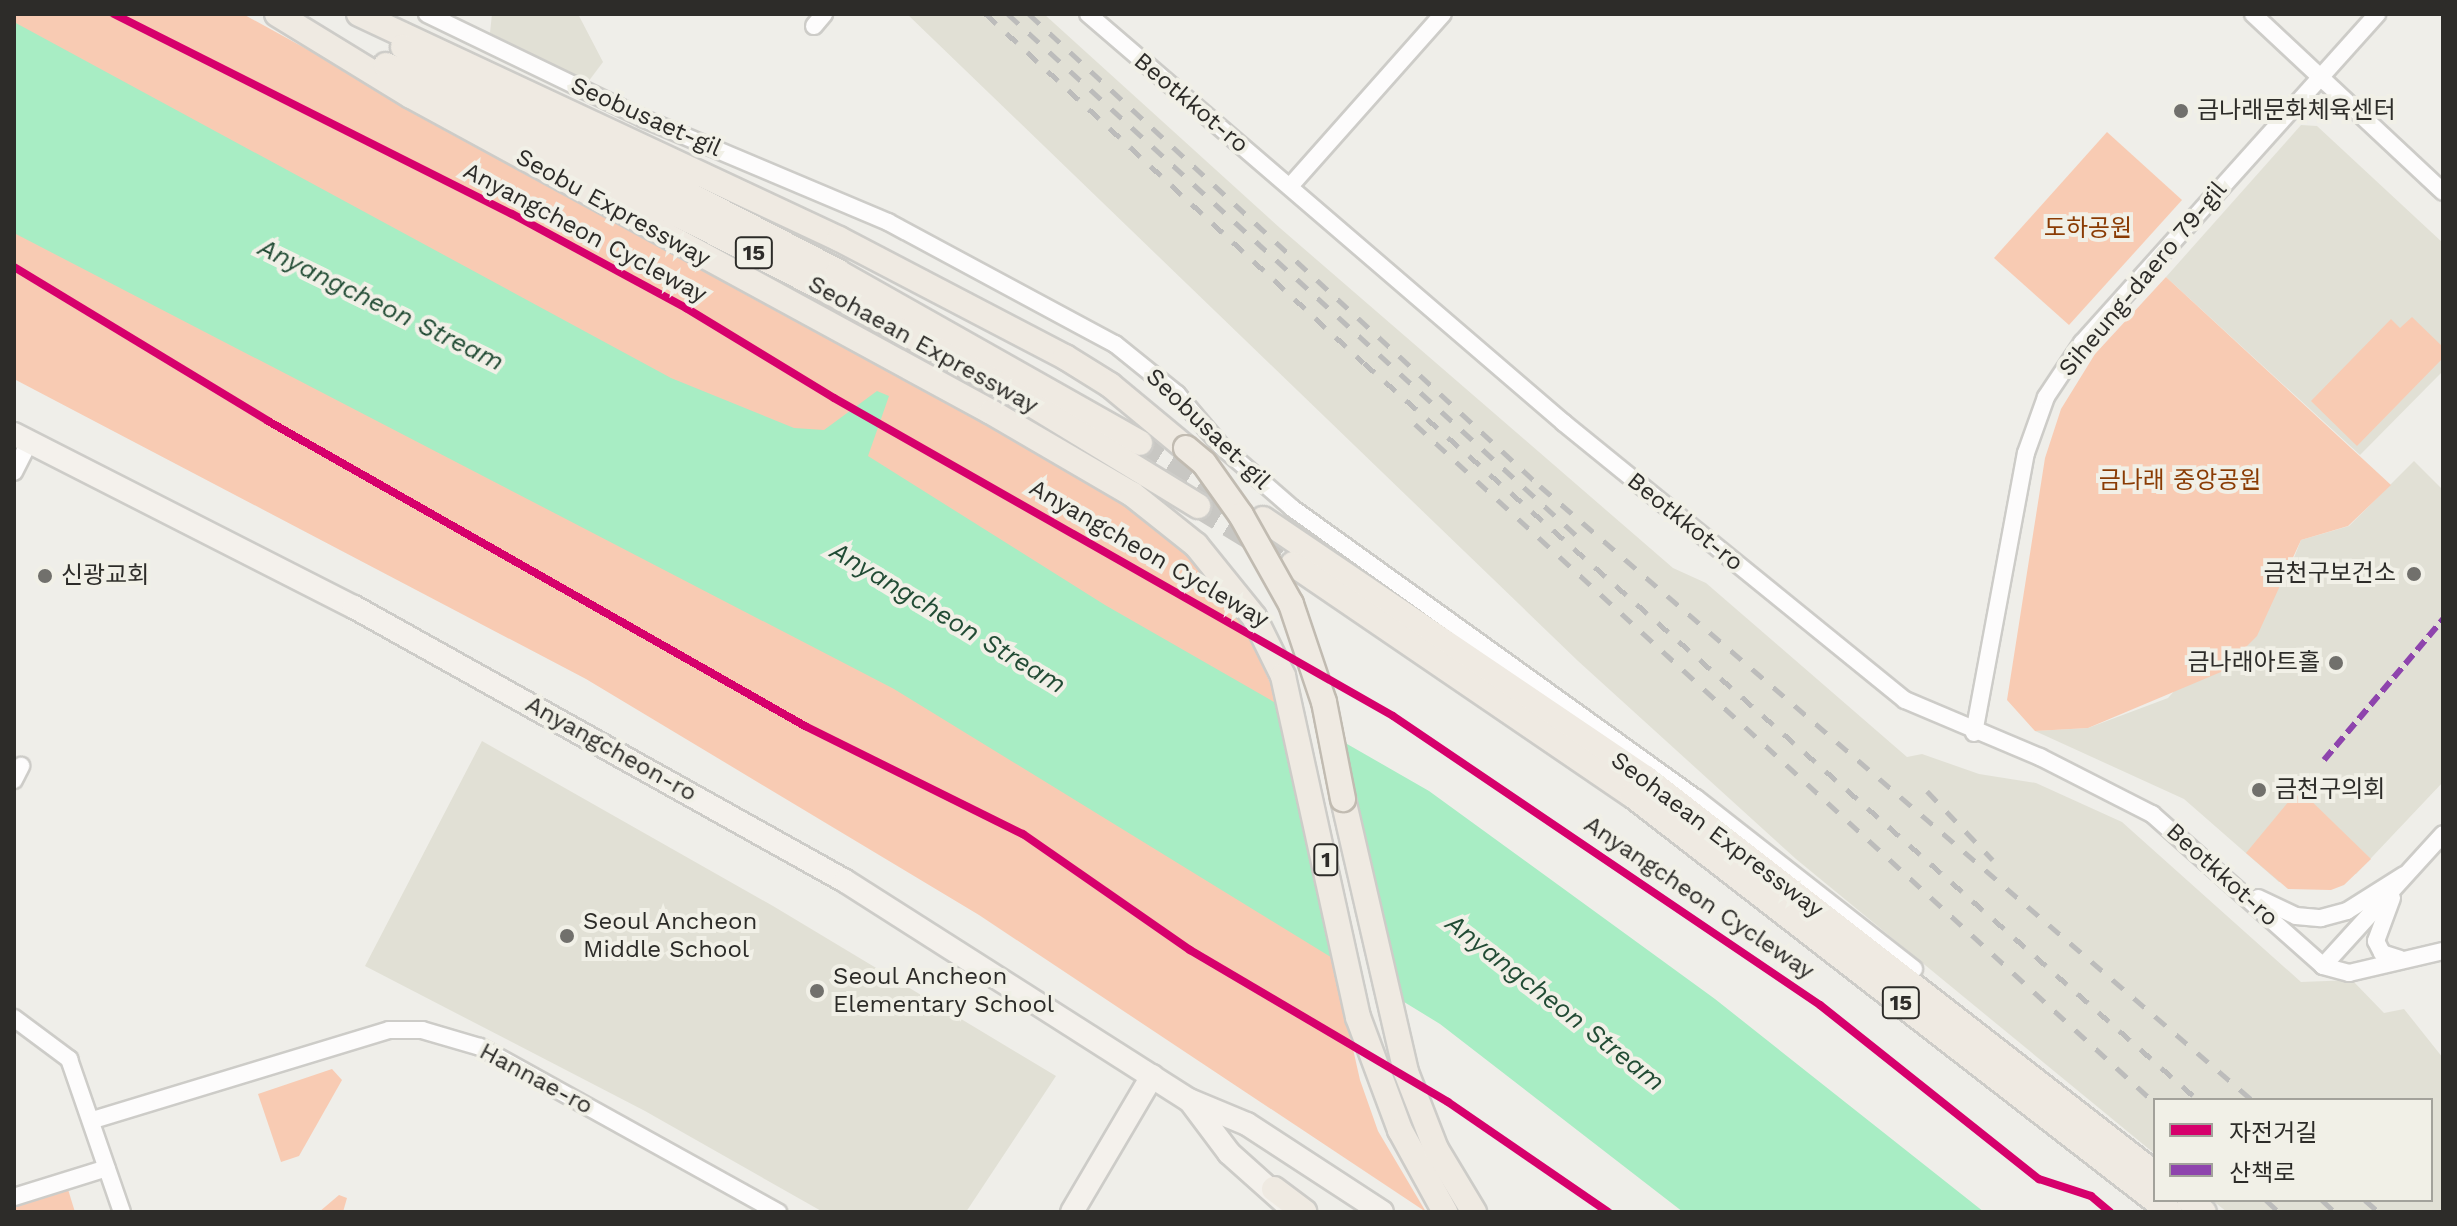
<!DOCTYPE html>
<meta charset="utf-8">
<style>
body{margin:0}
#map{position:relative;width:2457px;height:1226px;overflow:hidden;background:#efeee9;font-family:"Work Sans","Noto Sans KR",sans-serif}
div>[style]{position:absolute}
.built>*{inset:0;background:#e1e0d5}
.green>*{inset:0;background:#f8cbb3}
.water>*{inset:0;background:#a8edc4}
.pier>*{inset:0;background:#efeee9}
.highway-tunnel>*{height:24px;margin-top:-12px;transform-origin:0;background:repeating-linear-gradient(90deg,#c8c7c3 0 24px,transparent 0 36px)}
.roads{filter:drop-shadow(2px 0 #cdccc8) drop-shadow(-2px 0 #cdccc8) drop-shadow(0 2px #cdccc8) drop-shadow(0 -2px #cdccc8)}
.minor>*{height:16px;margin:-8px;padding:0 8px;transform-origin:8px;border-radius:8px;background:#fdfcfc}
.major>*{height:22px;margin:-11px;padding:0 11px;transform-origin:11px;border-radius:11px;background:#f4f1ec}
.highway>*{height:24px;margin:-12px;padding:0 12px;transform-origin:12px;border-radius:12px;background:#efeae2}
.rail>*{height:5px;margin-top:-2.5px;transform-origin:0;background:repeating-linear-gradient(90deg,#bcbcbb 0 14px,transparent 0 28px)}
.bridges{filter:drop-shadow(2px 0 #c1bbb1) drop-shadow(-2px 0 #c1bbb1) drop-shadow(0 2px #c1bbb1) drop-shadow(0 -2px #c1bbb1)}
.highway-bridge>*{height:24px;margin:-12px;padding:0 12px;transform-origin:12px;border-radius:12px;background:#efeae2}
.quiet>*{height:6px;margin-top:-3px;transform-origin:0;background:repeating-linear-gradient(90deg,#8e44ad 0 12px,transparent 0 18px)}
.cycleway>*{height:8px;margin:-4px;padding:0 4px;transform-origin:4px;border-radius:4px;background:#d6006c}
.dots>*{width:22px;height:22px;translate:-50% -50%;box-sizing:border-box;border:4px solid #f1f0e7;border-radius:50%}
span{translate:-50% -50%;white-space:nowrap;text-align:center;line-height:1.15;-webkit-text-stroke:8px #f1f0e7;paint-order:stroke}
.shield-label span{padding:2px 6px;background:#f1f0e7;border:2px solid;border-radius:6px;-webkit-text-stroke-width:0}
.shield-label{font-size:22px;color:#2d2c29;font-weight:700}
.street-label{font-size:24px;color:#2d2c29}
.poi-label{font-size:24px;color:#2d2c29}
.left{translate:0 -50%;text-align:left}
.right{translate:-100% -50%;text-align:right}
.park-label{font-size:24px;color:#8a3b04}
.water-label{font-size:26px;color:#224c35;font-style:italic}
.frame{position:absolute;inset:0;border:16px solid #2d2c29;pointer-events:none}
.legend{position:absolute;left:2153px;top:1098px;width:280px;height:104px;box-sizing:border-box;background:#f1f0e7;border:2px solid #a3a29b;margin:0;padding:10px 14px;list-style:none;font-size:24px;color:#2d2c29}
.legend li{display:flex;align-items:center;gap:16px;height:40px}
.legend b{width:40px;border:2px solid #a3a29b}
</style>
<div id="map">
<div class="built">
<i style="clip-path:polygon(492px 14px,578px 14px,603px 62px,588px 82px,490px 33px)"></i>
<i style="clip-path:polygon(907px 14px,1044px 14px,1280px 228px,1673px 568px,1706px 583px,1907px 757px,1922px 754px,1979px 774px,2036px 783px,2122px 822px,2301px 982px,2352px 980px,2384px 1013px,2404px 1009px,2443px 1058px,2443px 1212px,2227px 1212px,2212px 1200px,2431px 1200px,2431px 1100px,2155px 1100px,2155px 1154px,1796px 859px,1578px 661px)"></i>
<i style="clip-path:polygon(2301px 125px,2317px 126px,2443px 243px,2443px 371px,2360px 455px,2166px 277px)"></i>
<i style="clip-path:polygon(2414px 461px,2443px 490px,2443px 782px,2356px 874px,2279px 882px,2184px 799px,2035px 731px,2088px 728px,2168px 698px,2293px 560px,2301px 540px,2349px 526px)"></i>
<i style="clip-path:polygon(482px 741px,773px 906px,1056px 1076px,966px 1212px,823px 1212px,645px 1111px,365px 966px)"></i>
</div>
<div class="green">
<i style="clip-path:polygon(14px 14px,243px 14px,1011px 437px,1172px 534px,1242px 620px,1271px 685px,1360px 1080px,1378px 1131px,1426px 1212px,979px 915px,586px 679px,14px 379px)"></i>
<i style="clip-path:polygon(2107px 132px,2182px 200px,2069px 325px,1994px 258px)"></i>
<i style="clip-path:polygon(2166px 277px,2391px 485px,2348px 526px,2301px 540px,2257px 636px,2221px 672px,2088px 728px,2035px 731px,2007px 700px,2045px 458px,2061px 409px,2095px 354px)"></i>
<i style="clip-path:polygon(2412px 317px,2443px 347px,2443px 358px,2357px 446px,2311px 401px,2391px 319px,2400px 328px)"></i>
<i style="clip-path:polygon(2299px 789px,2371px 859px,2344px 885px,2331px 890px,2288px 889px,2246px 853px)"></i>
<i style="clip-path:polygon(332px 1069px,342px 1080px,299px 1156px,281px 1162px,258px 1094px)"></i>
<i style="clip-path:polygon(66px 1183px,75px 1212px,14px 1212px,14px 1200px)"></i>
<i style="clip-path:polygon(339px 1195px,347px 1198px,343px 1212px,319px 1212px)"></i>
</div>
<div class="water">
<i style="clip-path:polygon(14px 22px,671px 378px,794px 428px,824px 430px,877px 391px,889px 396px,868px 456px,1105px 605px,1429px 791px,1715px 999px,1984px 1212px,1683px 1212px,1440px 1024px,894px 689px,14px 233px)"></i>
</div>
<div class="pier">
<i style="clip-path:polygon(1278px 700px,1341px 736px,1399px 1003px,1337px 962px)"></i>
</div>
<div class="highway-tunnel">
<i style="left:1140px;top:443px;width:106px;rotate:31.9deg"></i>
<i style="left:1198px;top:506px;width:111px;rotate:31.4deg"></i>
</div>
<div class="roads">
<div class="minor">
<i style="left:427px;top:14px;width:241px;rotate:25.8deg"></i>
<i style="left:644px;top:119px;width:265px;rotate:22.9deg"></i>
<i style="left:888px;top:222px;width:258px;rotate:28.3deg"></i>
<i style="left:1115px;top:344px;width:80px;rotate:38.9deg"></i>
<i style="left:1177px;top:394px;width:68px;rotate:49.8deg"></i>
<i style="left:1221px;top:446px;width:94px;rotate:41.1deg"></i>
<i style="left:1292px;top:508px;width:497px;rotate:35.7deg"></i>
<i style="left:1696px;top:798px;width:277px;rotate:38.1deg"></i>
<i style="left:1088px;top:14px;width:628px;rotate:40.67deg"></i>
<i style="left:1564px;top:423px;width:439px;rotate:39.1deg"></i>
<i style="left:1905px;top:700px;width:147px;rotate:22.9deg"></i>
<i style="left:2040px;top:757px;width:126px;rotate:27deg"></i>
<i style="left:2152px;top:814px;width:229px;rotate:41.6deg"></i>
<i style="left:2323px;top:966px;width:27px;rotate:15deg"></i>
<i style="left:2349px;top:973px;width:97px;rotate:-13.2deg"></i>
<i style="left:2253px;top:14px;width:260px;rotate:43.1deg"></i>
<i style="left:814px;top:26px;width:16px;rotate:-50deg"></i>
<i style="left:1292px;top:184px;width:227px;rotate:-48.4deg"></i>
<i style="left:14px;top:472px;width:34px;rotate:-63deg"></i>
<i style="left:1974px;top:733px;width:285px;rotate:-79.5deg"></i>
<i style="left:2026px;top:453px;width:59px;rotate:-70.3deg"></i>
<i style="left:2046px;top:397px;width:65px;rotate:-56.3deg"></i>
<i style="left:2082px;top:343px;width:442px;rotate:-48.1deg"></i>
<i style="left:14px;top:780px;width:16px;rotate:-63deg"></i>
<i style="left:2258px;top:898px;width:42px;rotate:25.3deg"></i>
<i style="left:2296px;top:916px;width:25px;rotate:5deg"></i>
<i style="left:2321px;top:918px;width:27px;rotate:-15deg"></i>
<i style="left:2347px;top:911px;width:67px;rotate:-32.3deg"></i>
<i style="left:2392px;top:898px;width:46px;rotate:110.4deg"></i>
<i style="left:2376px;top:941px;width:13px;rotate:63deg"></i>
<i style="left:2382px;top:953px;width:19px;rotate:18deg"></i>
<i style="left:2323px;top:966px;width:178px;rotate:-47.7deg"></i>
<i style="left:14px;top:1018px;width:69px;rotate:36.7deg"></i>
<i style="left:69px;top:1059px;width:162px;rotate:70.9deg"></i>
<i style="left:93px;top:1120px;width:309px;rotate:-16.9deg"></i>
<i style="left:389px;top:1030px;width:33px"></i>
<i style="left:422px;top:1030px;width:60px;rotate:16.3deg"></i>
<i style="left:480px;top:1047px;width:341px;rotate:29deg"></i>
<i style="left:14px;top:1197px;width:97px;rotate:-17.3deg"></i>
</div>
<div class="major">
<i style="left:14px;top:434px;width:381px;rotate:27deg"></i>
<i style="left:354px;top:607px;width:562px;rotate:29.16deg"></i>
<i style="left:845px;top:881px;width:408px;rotate:32.5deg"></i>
<i style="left:1189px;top:1100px;width:63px;rotate:22.5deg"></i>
<i style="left:1247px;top:1124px;width:161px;rotate:33.1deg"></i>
<i style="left:1190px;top:1101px;width:65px;rotate:53.1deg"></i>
<i style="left:1229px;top:1153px;width:76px;rotate:41.8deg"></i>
<i style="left:1072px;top:1212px;width:158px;rotate:-59.5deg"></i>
</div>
<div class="highway">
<i style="left:277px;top:14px;width:157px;rotate:31.5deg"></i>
<i style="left:411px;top:96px;width:660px;rotate:28.58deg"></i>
<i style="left:991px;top:412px;width:163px;rotate:30.2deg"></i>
<i style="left:1132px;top:494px;width:82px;rotate:38.6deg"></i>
<i style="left:1196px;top:545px;width:92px;rotate:51.1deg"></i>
<i style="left:1254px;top:617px;width:66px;rotate:63.8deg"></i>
<i style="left:1283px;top:676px;width:349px;rotate:77.6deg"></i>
<i style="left:1358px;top:1017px;width:121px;rotate:69.6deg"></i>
<i style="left:1400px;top:1130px;width:94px;rotate:61.2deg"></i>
<i style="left:359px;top:14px;width:530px;rotate:25.11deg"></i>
<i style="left:839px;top:239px;width:255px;rotate:27.6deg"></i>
<i style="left:1065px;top:357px;width:53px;rotate:31.9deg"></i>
<i style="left:1110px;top:385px;width:99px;rotate:39.7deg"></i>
<i style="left:403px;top:47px;width:490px;rotate:27.3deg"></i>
<i style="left:838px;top:272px;width:347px;rotate:29.5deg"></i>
<i style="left:386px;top:65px;width:490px;rotate:27.1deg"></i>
<i style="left:822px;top:288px;width:197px;rotate:28.5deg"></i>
<i style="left:995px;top:382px;width:238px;rotate:31.4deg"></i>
<i style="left:1263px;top:519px;width:462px;rotate:34.1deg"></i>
<i style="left:1646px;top:778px;width:645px;rotate:37.88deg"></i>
<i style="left:1293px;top:564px;width:410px;rotate:34.3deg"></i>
<i style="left:1632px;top:795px;width:681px;rotate:37.78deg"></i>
<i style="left:1343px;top:799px;width:280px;rotate:77deg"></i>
<i style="left:1406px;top:1072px;width:83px;rotate:68.7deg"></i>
<i style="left:1436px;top:1149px;width:74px;rotate:58.9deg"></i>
<i style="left:1274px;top:1189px;width:38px;rotate:37deg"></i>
<i style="left:2189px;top:1200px;width:19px;rotate:39deg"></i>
</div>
</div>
<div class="rail">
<i style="left:986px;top:14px;width:514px;rotate:42.72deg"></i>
<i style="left:1364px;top:363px;width:1113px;rotate:41.47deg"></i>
<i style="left:1008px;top:14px;width:772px;rotate:42.53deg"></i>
<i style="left:1029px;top:14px;width:696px;rotate:42.73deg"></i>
<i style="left:1540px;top:486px;width:940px;rotate:40.77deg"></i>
<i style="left:1415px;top:424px;width:1004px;rotate:42.54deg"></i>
<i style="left:1927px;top:791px;width:95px;rotate:46.3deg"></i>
<i style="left:2266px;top:1200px;width:18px;rotate:43deg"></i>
<i style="left:2322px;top:1200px;width:18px;rotate:43deg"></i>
<i style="left:2365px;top:1200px;width:18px;rotate:41deg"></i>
</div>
<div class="bridges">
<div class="highway-bridge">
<i style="left:1186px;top:448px;width:23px;rotate:40deg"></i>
<i style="left:1204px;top:463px;width:64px;rotate:54.6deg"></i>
<i style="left:1241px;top:515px;width:102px;rotate:60.7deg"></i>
<i style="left:1291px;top:604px;width:103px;rotate:71.4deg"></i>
<i style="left:1324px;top:702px;width:99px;rotate:78.9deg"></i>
</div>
</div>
<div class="quiet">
<i style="left:2324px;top:760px;width:185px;rotate:-49.8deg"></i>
</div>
<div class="cycleway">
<i style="left:114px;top:14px;width:445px;rotate:26.7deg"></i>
<i style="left:512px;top:214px;width:198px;rotate:28.4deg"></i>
<i style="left:686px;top:308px;width:173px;rotate:31.3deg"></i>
<i style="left:834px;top:398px;width:643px;rotate:29.63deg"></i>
<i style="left:1393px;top:716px;width:516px;rotate:34.09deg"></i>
<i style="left:1820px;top:1005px;width:280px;rotate:38.5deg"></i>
<i style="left:2039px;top:1179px;width:55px;rotate:18.1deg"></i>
<i style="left:2091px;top:1196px;width:25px;rotate:40deg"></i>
<i style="left:14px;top:267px;width:297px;rotate:31.2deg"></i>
<i style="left:268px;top:421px;width:618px;rotate:29.6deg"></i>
<i style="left:805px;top:726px;width:243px;rotate:26.4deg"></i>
<i style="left:1023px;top:834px;width:203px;rotate:34.8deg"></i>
<i style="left:1190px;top:950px;width:299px;rotate:30.5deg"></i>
<i style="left:1448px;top:1102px;width:194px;rotate:34.5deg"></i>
</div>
<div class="dots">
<i style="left:2181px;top:111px;background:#71706c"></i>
<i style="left:2414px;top:574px;background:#71706c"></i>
<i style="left:45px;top:576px;background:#71706c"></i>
<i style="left:2336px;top:663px;background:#71706c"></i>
<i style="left:2259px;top:790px;background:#71706c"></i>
<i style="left:567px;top:936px;background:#71706c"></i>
<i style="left:817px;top:991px;background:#71706c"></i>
</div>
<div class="shield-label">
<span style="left:754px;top:253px">15</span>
<span style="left:1326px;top:860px">1</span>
<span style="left:1901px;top:1003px">15</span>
</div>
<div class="street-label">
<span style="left:1191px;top:103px;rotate:40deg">Beotkkot-ro</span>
<span style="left:646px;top:117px;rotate:24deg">Seobusaet-gil</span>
<span style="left:613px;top:208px;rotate:29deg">Seobu Expressway</span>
<span style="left:585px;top:233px;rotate:28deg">Anyangcheon Cycleway</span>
<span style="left:2143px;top:279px;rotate:-50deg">Siheung-daero 79-gil</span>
<span style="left:923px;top:345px;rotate:29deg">Seohaean Expressway</span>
<span style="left:1208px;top:429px;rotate:44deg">Seobusaet-gil</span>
<span style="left:1685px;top:522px;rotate:39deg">Beotkkot-ro</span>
<span style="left:1149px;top:554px;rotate:30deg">Anyangcheon Cycleway</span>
<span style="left:611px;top:749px;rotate:29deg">Anyangcheon-ro</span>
<span style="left:1717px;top:835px;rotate:37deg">Seohaean Expressway</span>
<span style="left:2222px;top:875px;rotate:42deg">Beotkkot-ro</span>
<span style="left:1699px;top:898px;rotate:34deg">Anyangcheon Cycleway</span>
<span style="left:536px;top:1079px;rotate:28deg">Hannae-ro</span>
</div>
<div class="poi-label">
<span class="left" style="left:2197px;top:111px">금나래문화체육센터</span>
<span class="right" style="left:2396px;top:574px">금천구보건소</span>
<span class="left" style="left:61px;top:576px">신광교회</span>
<span class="right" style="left:2320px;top:663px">금나래아트홀</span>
<span class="left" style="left:2275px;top:790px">금천구의회</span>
<span class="left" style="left:583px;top:936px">Seoul Ancheon<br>Middle School</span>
<span class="left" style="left:833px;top:991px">Seoul Ancheon<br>Elementary School</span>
</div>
<div class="park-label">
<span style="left:2088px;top:229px">도하공원</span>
<span style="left:2180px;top:481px">금나래 중앙공원</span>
</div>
<div class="water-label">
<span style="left:381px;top:305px;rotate:26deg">Anyangcheon Stream</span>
<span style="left:948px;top:618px;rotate:31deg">Anyangcheon Stream</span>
<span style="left:1555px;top:1003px;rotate:38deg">Anyangcheon Stream</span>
</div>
<div class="frame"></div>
<ul class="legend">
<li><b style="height:10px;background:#d6006c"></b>자전거길</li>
<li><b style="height:10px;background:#8e44ad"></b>산책로</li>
</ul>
</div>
